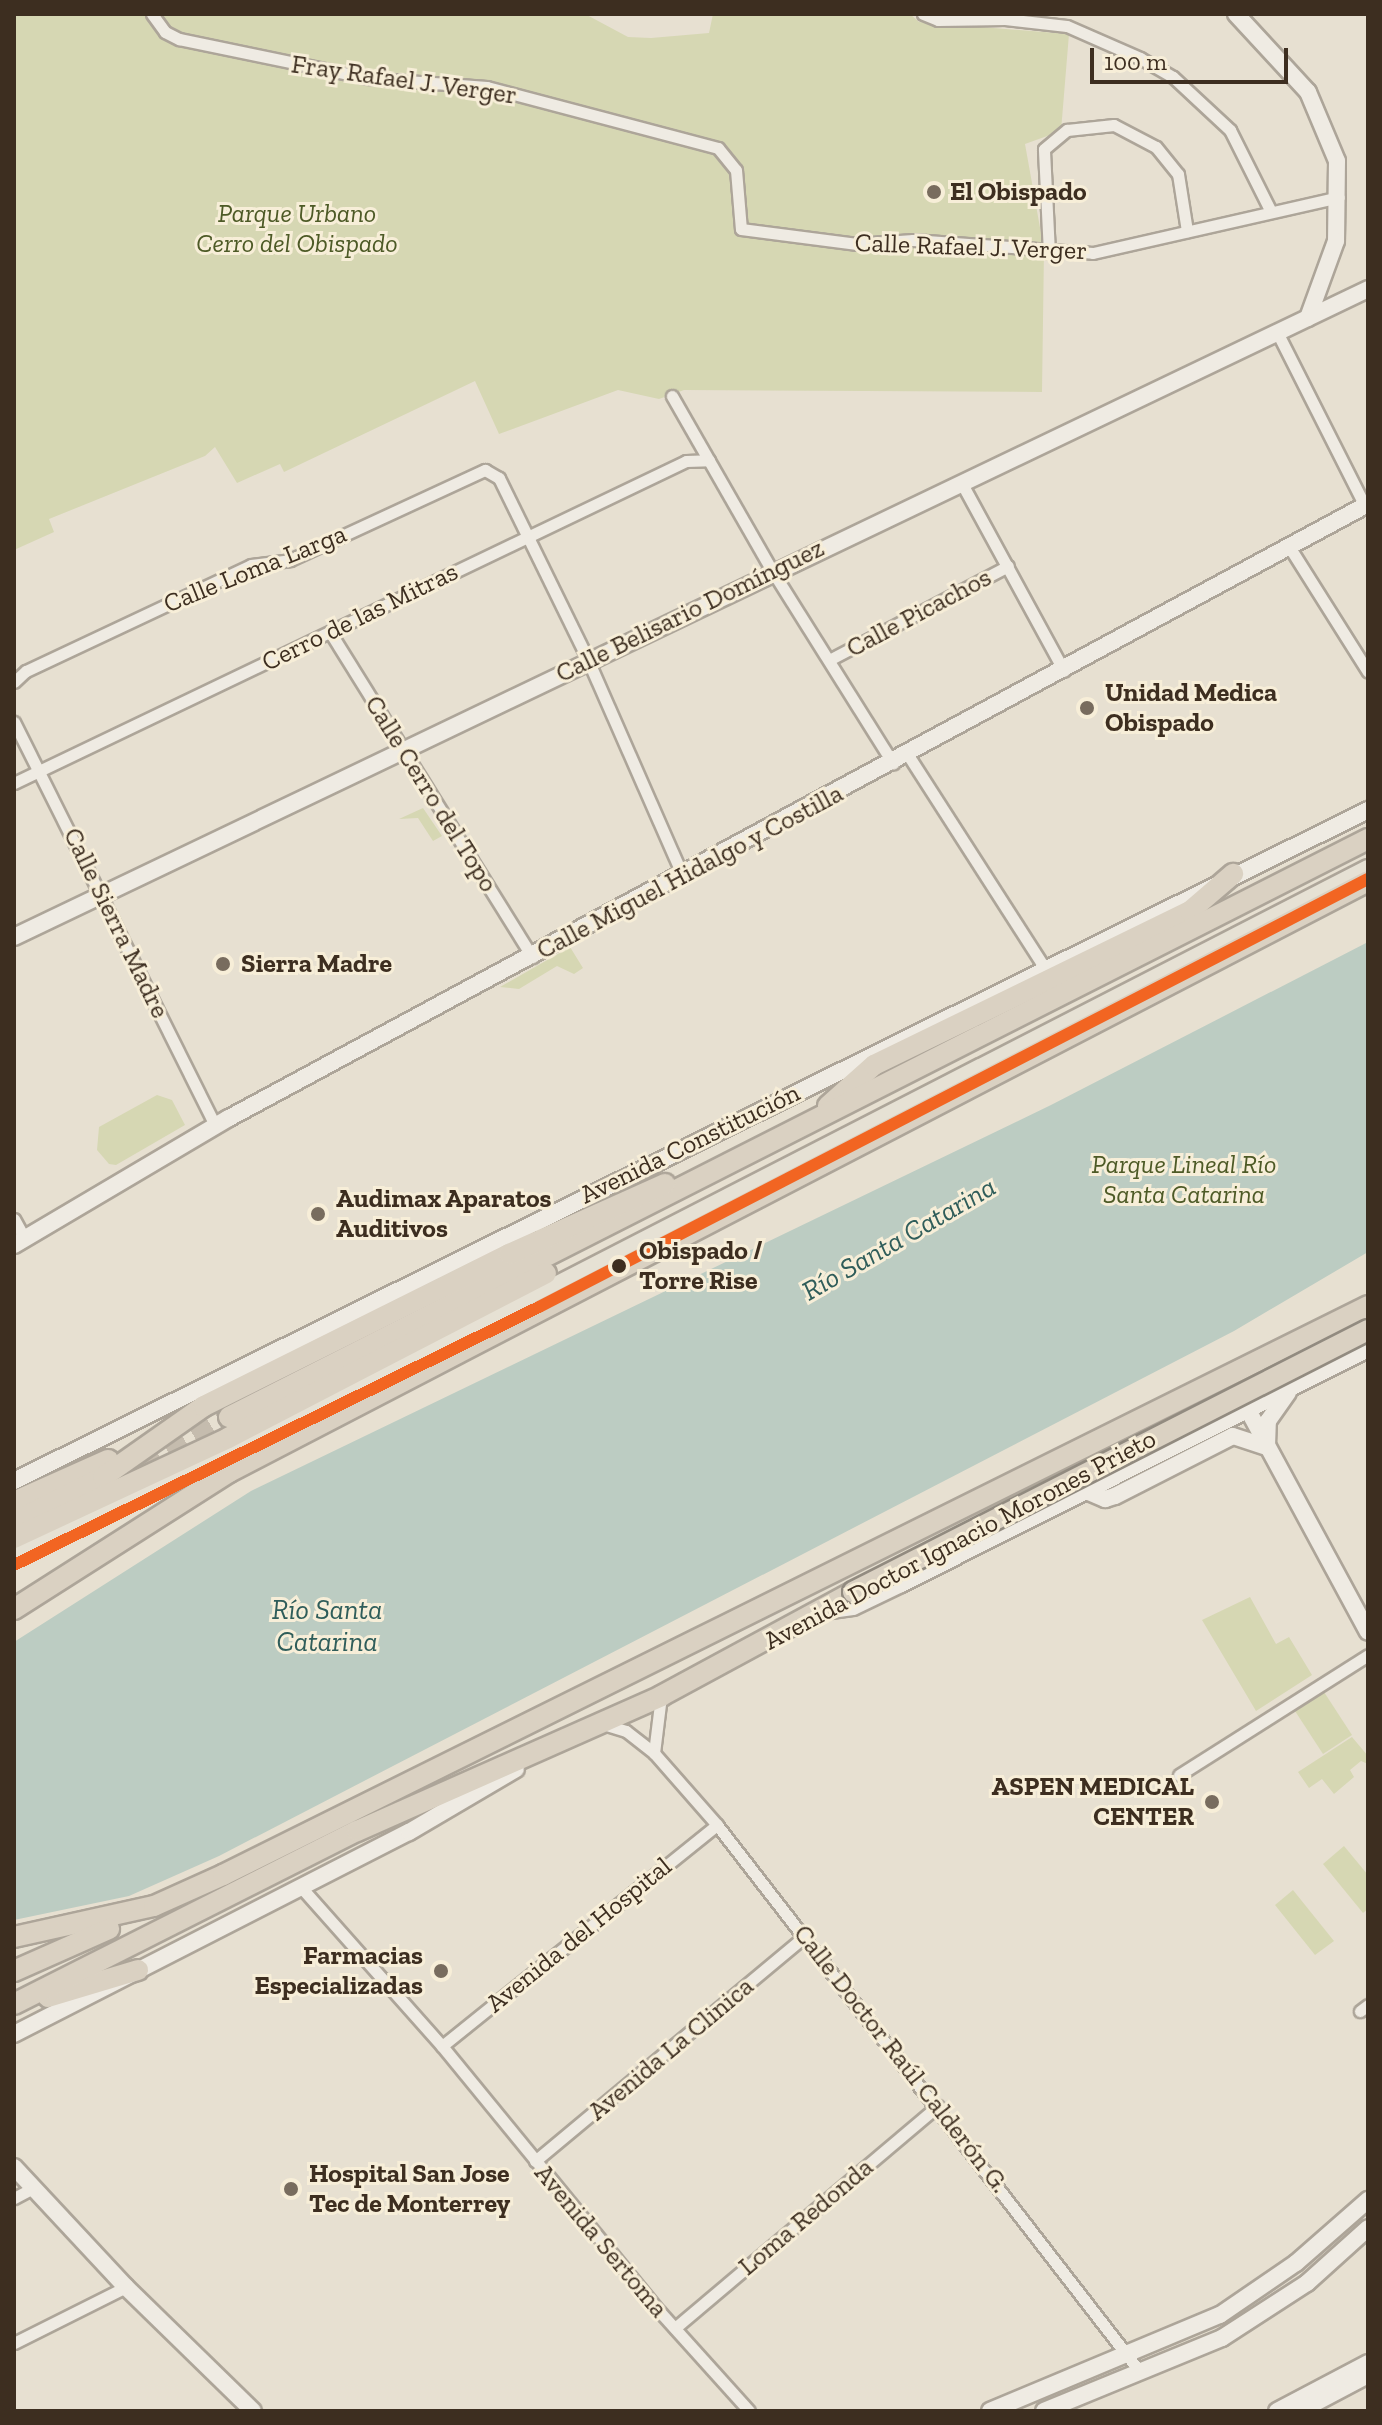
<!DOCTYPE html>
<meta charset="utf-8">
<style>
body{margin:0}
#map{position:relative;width:1382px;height:2425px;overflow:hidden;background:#e7e0d1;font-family:"Zilla Slab",serif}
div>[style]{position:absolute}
.green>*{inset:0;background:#d6d7b3}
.water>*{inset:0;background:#bcccc2}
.highway-tunnel>*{height:20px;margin-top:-10px;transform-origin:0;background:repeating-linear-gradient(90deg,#c5bcae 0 20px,transparent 0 30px)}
.roads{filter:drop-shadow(2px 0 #ada599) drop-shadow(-2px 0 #ada599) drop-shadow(0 2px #ada599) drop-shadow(0 -2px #ada599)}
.street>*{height:11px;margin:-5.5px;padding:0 5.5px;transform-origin:5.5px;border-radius:5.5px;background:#efebe3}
.secondary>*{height:16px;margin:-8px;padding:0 8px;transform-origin:8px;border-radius:8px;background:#efebe3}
.primary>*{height:18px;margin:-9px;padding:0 9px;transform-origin:9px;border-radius:9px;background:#e6e1d4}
.highway>*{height:20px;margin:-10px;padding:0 10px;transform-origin:10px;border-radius:10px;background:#dad1c2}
.bridges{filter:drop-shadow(2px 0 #928b80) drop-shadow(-2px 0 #928b80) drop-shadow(0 2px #928b80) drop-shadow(0 -2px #928b80)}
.highway-bridge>*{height:20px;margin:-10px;padding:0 10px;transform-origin:10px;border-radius:10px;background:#dad1c2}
.metro-1>*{height:12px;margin:-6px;padding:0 6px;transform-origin:6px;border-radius:6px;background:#f26522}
.dots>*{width:22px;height:22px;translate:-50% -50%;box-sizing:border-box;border:4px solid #f7eed8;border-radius:50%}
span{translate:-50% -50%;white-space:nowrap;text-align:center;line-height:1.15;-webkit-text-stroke:6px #f7eed8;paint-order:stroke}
.street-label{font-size:26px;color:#3d2e20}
.poi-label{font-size:26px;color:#3d2e20;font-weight:700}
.left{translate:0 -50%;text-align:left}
.right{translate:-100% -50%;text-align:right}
.park-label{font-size:26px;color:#4d5a26;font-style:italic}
.stop-label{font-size:26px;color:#3d2e20;font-weight:700}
.water-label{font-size:28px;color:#2f5d5a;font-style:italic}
.frame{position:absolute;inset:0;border:16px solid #3d2e20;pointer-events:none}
.scale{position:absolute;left:1090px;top:48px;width:198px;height:36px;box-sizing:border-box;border:4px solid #3d2e20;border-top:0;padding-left:10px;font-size:24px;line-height:28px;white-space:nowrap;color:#3d2e20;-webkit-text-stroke:6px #f7eed8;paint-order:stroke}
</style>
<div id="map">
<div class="green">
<i style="clip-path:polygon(14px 14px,585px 14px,628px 37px,651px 38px,709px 33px,713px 14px,910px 14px,919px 22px,1069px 34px,1061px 131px,1025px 144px,1044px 250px,1042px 392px,684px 390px,659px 399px,618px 390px,499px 434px,475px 381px,284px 472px,280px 464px,237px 483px,215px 447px,205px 456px,49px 519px,54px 532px,14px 550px)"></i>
<i style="clip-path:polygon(423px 808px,442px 836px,433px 841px,418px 818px,399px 819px)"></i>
<i style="clip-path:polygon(570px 947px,583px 968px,574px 974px,557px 966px,519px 989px,500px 987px)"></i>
<i style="clip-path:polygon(157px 1095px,172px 1100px,185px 1125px,116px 1165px,109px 1164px,97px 1150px,99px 1127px)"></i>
<i style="clip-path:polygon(1250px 1597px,1276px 1644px,1289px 1637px,1312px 1675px,1256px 1711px,1202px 1620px)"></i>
<i style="clip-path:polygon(1324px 1692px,1352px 1735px,1323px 1754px,1295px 1711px)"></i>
<i style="clip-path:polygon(1352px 1737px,1368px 1756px,1368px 1764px,1361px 1761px,1350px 1770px,1354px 1777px,1334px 1794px,1322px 1779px,1309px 1788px,1298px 1772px)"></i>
<i style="clip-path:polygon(1344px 1846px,1368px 1875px,1368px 1909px,1363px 1913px,1323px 1864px)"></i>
<i style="clip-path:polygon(1293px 1890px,1334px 1941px,1315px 1955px,1275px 1905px)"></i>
</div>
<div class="water">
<i style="clip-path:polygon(1368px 942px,1368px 1252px,1234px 1331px,219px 1856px,129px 1896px,14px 1920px,14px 1642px,251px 1491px,1051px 1105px)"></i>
</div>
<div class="highway-tunnel">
<i style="left:145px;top:1471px;width:100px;rotate:-32.7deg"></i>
</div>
<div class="roads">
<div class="street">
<i style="left:152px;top:14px;width:22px;rotate:54deg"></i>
<i style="left:165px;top:32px;width:16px;rotate:27deg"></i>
<i style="left:179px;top:39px;width:192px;rotate:11.7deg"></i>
<i style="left:367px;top:78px;width:120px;rotate:4.3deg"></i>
<i style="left:487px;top:87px;width:239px;rotate:14.8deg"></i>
<i style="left:718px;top:148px;width:28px;rotate:51deg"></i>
<i style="left:736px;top:170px;width:59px;rotate:85.2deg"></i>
<i style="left:741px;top:229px;width:117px;rotate:7.4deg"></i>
<i style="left:857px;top:244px;width:56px;rotate:-4.1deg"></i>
<i style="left:913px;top:240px;width:180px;rotate:4.1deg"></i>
<i style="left:1093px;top:253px;width:252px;rotate:-12.8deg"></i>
<i style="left:923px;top:14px;width:16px;rotate:22deg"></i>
<i style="left:938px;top:20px;width:67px;rotate:-0.9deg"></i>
<i style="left:1005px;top:19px;width:62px;rotate:6.4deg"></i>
<i style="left:1067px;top:26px;width:80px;rotate:23.7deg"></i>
<i style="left:1140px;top:58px;width:38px;rotate:30deg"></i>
<i style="left:1173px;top:77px;width:78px;rotate:42.9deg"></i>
<i style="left:1230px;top:130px;width:89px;rotate:63.4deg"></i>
<i style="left:1049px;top:253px;width:104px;rotate:-92.8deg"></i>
<i style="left:1044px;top:149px;width:30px;rotate:-40deg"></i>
<i style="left:1067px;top:130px;width:47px;rotate:-6.1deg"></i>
<i style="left:1114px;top:125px;width:47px;rotate:27.6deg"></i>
<i style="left:1156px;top:147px;width:35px;rotate:51deg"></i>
<i style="left:1178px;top:174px;width:58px;rotate:81deg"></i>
<i style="left:1277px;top:332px;width:195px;rotate:63.2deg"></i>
<i style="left:672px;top:396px;width:203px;rotate:60.2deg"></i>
<i style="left:773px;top:572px;width:226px;rotate:57.9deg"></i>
<i style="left:961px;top:482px;width:215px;rotate:61.4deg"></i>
<i style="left:1290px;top:548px;width:146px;rotate:57.8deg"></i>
<i style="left:330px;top:632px;width:383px;rotate:58.1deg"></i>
<i style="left:829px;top:660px;width:202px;rotate:-27.7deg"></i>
<i style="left:14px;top:682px;width:16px;rotate:-43deg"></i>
<i style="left:26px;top:671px;width:249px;rotate:-25.2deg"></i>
<i style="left:251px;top:565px;width:39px;rotate:-7deg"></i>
<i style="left:290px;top:560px;width:215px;rotate:-24.8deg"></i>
<i style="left:485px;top:470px;width:16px;rotate:30deg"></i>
<i style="left:499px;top:478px;width:203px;rotate:63.9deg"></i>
<i style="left:588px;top:660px;width:236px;rotate:66.3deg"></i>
<i style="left:14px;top:722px;width:451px;rotate:63.5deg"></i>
<i style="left:908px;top:755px;width:252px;rotate:57.3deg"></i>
<i style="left:14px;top:783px;width:745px;rotate:-25.6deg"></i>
<i style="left:686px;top:461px;width:23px;rotate:-2deg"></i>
<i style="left:14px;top:1219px;width:23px;rotate:61deg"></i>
<i style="left:603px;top:1724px;width:24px;rotate:17deg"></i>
<i style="left:626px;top:1731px;width:36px;rotate:38deg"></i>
<i style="left:654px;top:1753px;width:96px;rotate:48.8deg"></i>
<i style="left:717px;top:1825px;width:691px;rotate:52.28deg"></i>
<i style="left:654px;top:1753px;width:57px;rotate:-83deg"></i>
<i style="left:1179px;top:1775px;width:224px;rotate:-32.4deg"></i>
<i style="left:300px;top:1886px;width:214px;rotate:48.4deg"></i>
<i style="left:442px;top:2046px;width:344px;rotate:50.7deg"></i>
<i style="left:660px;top:2312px;width:133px;rotate:48deg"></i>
<i style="left:1360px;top:2011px;width:10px;rotate:-37deg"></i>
<i style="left:442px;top:2046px;width:353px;rotate:-38.8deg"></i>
<i style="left:535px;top:2161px;width:353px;rotate:-39.8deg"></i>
<i style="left:14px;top:2198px;width:21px;rotate:-28deg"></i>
<i style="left:675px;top:2328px;width:344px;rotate:-40.2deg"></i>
<i style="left:14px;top:2343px;width:125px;rotate:-26.6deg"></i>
</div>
<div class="secondary">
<i style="left:1236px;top:14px;width:106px;rotate:47.3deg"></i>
<i style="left:1308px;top:92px;width:75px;rotate:67.2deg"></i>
<i style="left:1337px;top:161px;width:80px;rotate:90.7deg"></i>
<i style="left:1336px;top:241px;width:82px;rotate:110deg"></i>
<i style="left:14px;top:937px;width:1501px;rotate:-25.57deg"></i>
<i style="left:14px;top:1245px;width:250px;rotate:-30.6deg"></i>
<i style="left:229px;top:1118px;width:1294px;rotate:-28.33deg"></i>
<i style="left:1248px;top:1410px;width:252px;rotate:61.6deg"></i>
<i style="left:1267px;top:1446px;width:25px;rotate:-88deg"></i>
<i style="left:1268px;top:1421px;width:35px;rotate:-55deg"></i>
<i style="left:14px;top:1481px;width:1511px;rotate:-26.36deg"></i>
<i style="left:1086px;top:1491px;width:21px;rotate:23deg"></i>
<i style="left:1105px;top:1499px;width:10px;rotate:-17deg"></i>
<i style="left:1115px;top:1496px;width:132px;rotate:-27deg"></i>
<i style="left:1233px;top:1436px;width:35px;rotate:18deg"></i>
<i style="left:824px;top:1611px;width:29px;rotate:-8deg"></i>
<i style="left:853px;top:1607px;width:53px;rotate:-25.6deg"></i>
<i style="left:901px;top:1584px;width:523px;rotate:-26.71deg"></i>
<i style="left:14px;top:2034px;width:444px;rotate:-27.1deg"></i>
<i style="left:409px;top:1832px;width:124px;rotate:-30.5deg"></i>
<i style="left:14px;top:2167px;width:164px;rotate:47deg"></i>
<i style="left:126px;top:2287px;width:177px;rotate:44.3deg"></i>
<i style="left:990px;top:2411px;width:249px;rotate:-22.7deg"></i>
<i style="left:1220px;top:2315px;width:92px;rotate:-34.4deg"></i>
<i style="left:1296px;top:2263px;width:96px;rotate:-41.2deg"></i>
<i style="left:1044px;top:2411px;width:192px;rotate:-22.3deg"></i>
<i style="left:1222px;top:2338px;width:101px;rotate:-32.9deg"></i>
<i style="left:1307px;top:2283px;width:82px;rotate:-42deg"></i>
<i style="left:1277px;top:2411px;width:103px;rotate:-27.8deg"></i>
<i style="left:1300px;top:2411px;width:77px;rotate:-27.9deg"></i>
</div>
<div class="primary">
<i style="left:14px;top:1555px;width:432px;rotate:-26.1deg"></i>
<i style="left:402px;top:1365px;width:1086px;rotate:-27.18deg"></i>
</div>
<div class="highway">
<i style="left:828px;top:1106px;width:62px;rotate:-41.7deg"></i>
<i style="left:874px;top:1065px;width:352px;rotate:-26deg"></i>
<i style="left:1190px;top:911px;width:57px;rotate:-40.7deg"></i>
<i style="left:229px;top:1417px;width:1277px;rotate:-26.91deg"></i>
<i style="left:14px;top:1502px;width:103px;rotate:-24.1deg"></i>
<i style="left:14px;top:1522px;width:100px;rotate:-26.8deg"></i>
<i style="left:103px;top:1477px;width:123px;rotate:-35.1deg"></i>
<i style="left:204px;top:1406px;width:341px;rotate:-26.5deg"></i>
<i style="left:509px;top:1254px;width:171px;rotate:-24.2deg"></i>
<i style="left:14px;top:1538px;width:236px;rotate:-25deg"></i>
<i style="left:228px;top:1438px;width:358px;rotate:-27.4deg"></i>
<i style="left:14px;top:1609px;width:255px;rotate:-32.5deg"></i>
<i style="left:229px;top:1472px;width:1283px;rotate:-27.42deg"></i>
<i style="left:14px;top:1937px;width:143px;rotate:-12.5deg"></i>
<i style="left:154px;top:1906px;width:76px;rotate:-24.2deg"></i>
<i style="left:223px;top:1875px;width:1279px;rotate:-26.42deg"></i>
<i style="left:14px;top:1971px;width:104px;rotate:-23.9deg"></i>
<i style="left:48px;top:1997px;width:94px;rotate:-16.7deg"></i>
<i style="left:14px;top:2004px;width:384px;rotate:-26.8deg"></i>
<i style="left:357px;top:1831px;width:333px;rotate:-23.9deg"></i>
<i style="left:661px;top:1696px;width:218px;rotate:-28.4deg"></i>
</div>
</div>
<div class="bridges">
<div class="highway-bridge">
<i style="left:853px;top:1592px;width:578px;rotate:-26.96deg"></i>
</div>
</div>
<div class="metro-1">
<i style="left:14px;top:1565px;width:585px;rotate:-26.17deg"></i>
<i style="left:539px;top:1307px;width:933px;rotate:-27.31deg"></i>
</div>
<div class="dots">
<i style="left:934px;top:192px;background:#786c5e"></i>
<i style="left:1087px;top:708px;background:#786c5e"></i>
<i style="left:223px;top:964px;background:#786c5e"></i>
<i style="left:318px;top:1214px;background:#786c5e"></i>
<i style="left:619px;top:1266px;background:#3d2e20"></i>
<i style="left:1212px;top:1802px;background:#786c5e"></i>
<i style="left:441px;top:1971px;background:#786c5e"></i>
<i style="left:291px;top:2189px;background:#786c5e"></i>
</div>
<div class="street-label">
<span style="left:404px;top:80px;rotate:8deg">Fray Rafael J. Verger</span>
<span style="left:971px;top:247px;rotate:2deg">Calle Rafael J. Verger</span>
<span style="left:255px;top:569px;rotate:-22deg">Calle Loma Larga</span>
<span style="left:690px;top:611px;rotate:-26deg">Calle Belisario Domínguez</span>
<span style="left:919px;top:613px;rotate:-28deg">Calle Picachos</span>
<span style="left:360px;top:617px;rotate:-26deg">Cerro de las Mitras</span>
<span style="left:431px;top:794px;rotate:58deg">Calle Cerro del Topo</span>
<span style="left:690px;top:872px;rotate:-28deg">Calle Miguel Hidalgo y Costilla</span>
<span style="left:116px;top:923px;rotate:64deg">Calle Sierra Madre</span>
<span style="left:690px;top:1144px;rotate:-26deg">Avenida Constitución</span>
<span style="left:960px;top:1540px;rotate:-28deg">Avenida Doctor Ignacio Morones Prieto</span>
<span style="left:579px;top:1935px;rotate:-39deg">Avenida del Hospital</span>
<span style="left:671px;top:2049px;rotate:-40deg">Avenida La Clinica</span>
<span style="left:901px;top:2059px;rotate:52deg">Calle Doctor Raúl Calderón G.</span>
<span style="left:806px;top:2217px;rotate:-40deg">Loma Redonda</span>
<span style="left:601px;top:2241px;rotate:50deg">Avenida Sertoma</span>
</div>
<div class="poi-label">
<span class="left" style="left:950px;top:192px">El Obispado</span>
<span class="left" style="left:1105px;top:708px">Unidad Medica<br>Obispado</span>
<span class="left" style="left:241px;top:964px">Sierra Madre</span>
<span class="left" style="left:336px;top:1214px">Audimax Aparatos<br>Auditivos</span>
<span class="right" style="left:1194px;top:1802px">ASPEN MEDICAL<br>CENTER</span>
<span class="right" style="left:423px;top:1971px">Farmacias<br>Especializadas</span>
<span class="left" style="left:309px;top:2189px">Hospital San Jose<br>Tec de Monterrey</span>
</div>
<div class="park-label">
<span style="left:297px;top:229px">Parque Urbano<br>Cerro del Obispado</span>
<span style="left:1184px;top:1180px">Parque Lineal Río<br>Santa Catarina</span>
</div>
<div class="stop-label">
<span class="left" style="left:639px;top:1266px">Obispado /<br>Torre Rise</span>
</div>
<div class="water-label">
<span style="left:899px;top:1239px;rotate:-30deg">Río Santa Catarina</span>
<span style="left:327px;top:1626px">Río Santa<br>Catarina</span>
</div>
<div class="frame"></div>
<div class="scale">100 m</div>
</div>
